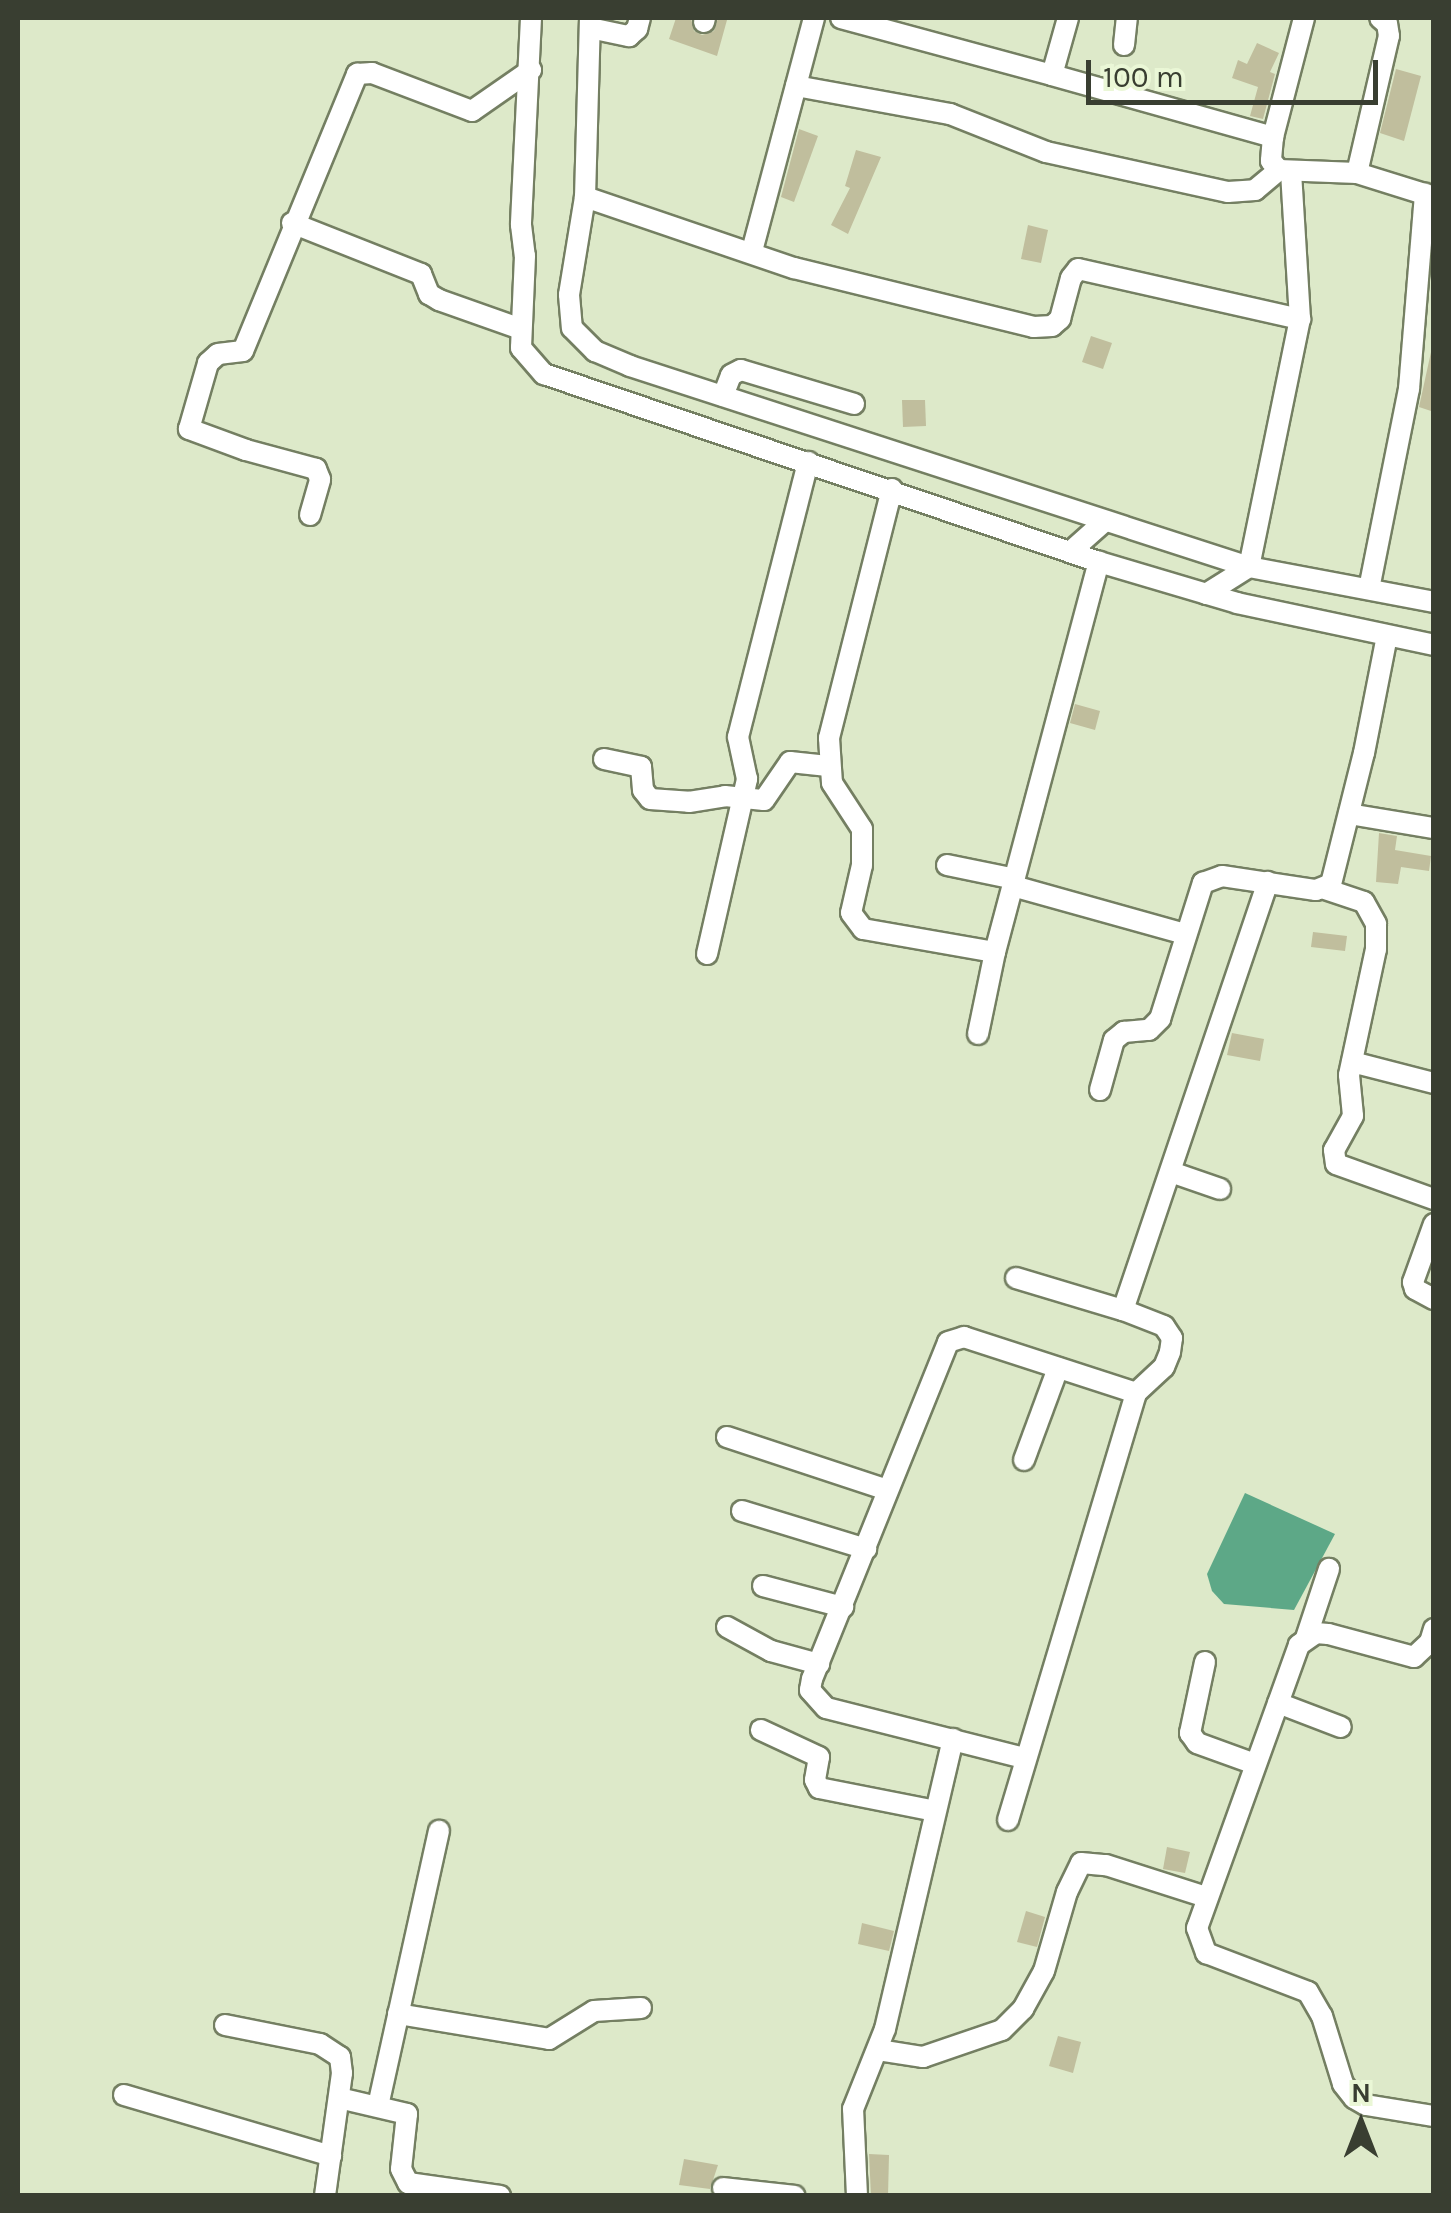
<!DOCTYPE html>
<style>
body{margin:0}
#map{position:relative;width:1451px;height:2213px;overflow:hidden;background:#dde9c9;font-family:Karla,sans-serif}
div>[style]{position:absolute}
.water>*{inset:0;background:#5da887}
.building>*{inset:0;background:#c0be9d}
.roads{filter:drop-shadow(2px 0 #747f62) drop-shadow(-2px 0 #747f62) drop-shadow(0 2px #747f62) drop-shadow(0 -2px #747f62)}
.minor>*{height:20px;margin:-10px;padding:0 10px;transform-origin:10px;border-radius:10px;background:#fff}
span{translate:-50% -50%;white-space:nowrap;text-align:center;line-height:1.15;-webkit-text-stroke:8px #eaf7d6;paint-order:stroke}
.frame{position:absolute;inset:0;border:20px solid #393e31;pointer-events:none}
.north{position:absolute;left:1311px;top:2073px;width:100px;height:100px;-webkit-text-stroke:8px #eaf7d6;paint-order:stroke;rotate:0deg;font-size:28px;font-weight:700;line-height:40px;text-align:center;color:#393e31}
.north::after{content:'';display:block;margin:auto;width:35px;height:45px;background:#393e31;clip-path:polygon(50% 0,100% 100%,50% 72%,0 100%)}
.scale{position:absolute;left:1086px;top:60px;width:292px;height:45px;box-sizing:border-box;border:5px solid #393e31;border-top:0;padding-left:12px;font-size:30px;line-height:35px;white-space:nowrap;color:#393e31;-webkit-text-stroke:8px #eaf7d6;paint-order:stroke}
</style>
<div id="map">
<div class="water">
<i style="clip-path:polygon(1245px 1493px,1335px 1534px,1294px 1610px,1224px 1604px,1212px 1591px,1207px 1574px)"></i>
</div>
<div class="building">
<i style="clip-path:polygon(676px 18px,691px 18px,694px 31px,702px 35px,714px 31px,718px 18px,727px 20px,717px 56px,669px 39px)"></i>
<i style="clip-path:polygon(1257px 43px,1279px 53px,1270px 72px,1275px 74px,1263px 119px,1250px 116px,1258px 87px,1232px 78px,1238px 60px,1247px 64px)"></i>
<i style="clip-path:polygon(1396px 69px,1421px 76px,1404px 141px,1380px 133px)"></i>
<i style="clip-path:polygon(799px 129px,818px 136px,794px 202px,781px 197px)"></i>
<i style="clip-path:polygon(856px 150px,881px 157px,848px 234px,831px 225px,850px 188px,845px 186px)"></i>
<i style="clip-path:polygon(1028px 225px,1048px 230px,1041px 263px,1021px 259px)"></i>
<i style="clip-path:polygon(1091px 336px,1112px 343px,1103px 369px,1082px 362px)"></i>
<i style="clip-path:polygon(1431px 352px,1434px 352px,1434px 412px,1419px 407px)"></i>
<i style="clip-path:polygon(902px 400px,925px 400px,926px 426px,903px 427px)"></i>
<i style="clip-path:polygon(1075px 704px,1100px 711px,1095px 730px,1070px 723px)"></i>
<i style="clip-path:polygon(1379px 833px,1397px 836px,1395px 850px,1431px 856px,1429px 871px,1401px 867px,1398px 884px,1376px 882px)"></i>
<i style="clip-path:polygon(1313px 932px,1347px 936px,1345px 951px,1311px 947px)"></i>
<i style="clip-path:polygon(1232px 1033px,1264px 1039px,1260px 1061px,1227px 1055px)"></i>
<i style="clip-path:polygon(1167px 1847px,1190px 1852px,1185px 1873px,1163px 1869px)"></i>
<i style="clip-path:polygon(1026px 1911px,1045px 1917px,1037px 1947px,1017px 1942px)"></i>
<i style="clip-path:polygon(862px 1923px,894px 1931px,889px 1951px,858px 1944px)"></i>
<i style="clip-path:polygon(1058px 2036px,1081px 2042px,1073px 2073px,1049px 2066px)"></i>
<i style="clip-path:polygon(869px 2154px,889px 2155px,888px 2196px,871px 2196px)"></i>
<i style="clip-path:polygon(684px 2159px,718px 2165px,710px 2189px,679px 2185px)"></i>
</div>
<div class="roads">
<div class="minor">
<i style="left:531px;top:18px;width:207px;rotate:92.8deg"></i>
<i style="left:521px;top:225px;width:31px;rotate:83deg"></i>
<i style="left:525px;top:256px;width:92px;rotate:92.5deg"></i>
<i style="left:521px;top:348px;width:35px;rotate:49deg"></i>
<i style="left:544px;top:374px;width:586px;rotate:18.71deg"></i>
<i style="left:1099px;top:562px;width:144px;rotate:16.5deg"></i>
<i style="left:1237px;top:603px;width:201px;rotate:12deg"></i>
<i style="left:590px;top:18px;width:179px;rotate:91.6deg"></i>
<i style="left:585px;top:197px;width:99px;rotate:99.3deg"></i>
<i style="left:569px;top:295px;width:33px;rotate:85deg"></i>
<i style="left:572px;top:328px;width:33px;rotate:45deg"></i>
<i style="left:595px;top:351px;width:38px;rotate:23deg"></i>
<i style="left:630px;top:366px;width:651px;rotate:17.99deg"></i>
<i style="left:1249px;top:567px;width:188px;rotate:10.7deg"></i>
<i style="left:841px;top:18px;width:219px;rotate:15.1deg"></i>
<i style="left:1068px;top:18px;width:59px;rotate:105.7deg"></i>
<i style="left:1052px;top:75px;width:230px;rotate:15.7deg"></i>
<i style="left:1273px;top:137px;width:123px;rotate:-75.4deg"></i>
<i style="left:704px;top:22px;width:4px;rotate:-76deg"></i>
<i style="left:590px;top:28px;width:40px;rotate:12deg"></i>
<i style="left:629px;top:36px;width:11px;rotate:-41deg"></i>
<i style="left:637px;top:29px;width:11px;rotate:-75deg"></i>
<i style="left:1124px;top:45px;width:27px;rotate:-84deg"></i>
<i style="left:796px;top:86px;width:157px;rotate:10.3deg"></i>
<i style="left:950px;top:114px;width:103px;rotate:21.6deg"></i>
<i style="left:1046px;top:152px;width:186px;rotate:12.4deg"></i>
<i style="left:1228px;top:192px;width:27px;rotate:-4deg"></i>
<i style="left:1255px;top:190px;width:31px;rotate:-40deg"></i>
<i style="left:1273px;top:137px;width:24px;rotate:95deg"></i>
<i style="left:1271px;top:161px;width:12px;rotate:48deg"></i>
<i style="left:1279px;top:170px;width:78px;rotate:2.2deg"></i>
<i style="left:1357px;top:173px;width:81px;rotate:17.3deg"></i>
<i style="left:1357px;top:173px;width:141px;rotate:-76.9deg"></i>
<i style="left:1389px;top:36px;width:12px;rotate:-99deg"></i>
<i style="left:1387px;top:24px;width:9px;rotate:-139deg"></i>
<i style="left:585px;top:197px;width:221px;rotate:18.8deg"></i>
<i style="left:794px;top:268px;width:247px;rotate:13.8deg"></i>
<i style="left:1034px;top:327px;width:18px;rotate:-3deg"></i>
<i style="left:1052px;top:326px;width:11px;rotate:-41deg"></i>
<i style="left:1060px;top:319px;width:42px;rotate:-75deg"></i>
<i style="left:1071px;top:278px;width:11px;rotate:-52deg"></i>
<i style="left:1078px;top:269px;width:228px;rotate:12.7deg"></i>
<i style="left:292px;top:223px;width:139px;rotate:21.6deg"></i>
<i style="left:421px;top:274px;width:22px;rotate:68deg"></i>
<i style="left:429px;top:294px;width:12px;rotate:31deg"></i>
<i style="left:439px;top:300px;width:87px;rotate:19.5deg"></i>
<i style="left:752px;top:251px;width:241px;rotate:-75.1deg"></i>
<i style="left:723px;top:396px;width:22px;rotate:-69deg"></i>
<i style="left:731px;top:375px;width:11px;rotate:-27deg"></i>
<i style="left:741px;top:370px;width:118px;rotate:16.7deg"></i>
<i style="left:892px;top:489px;width:257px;rotate:104.2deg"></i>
<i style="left:829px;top:738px;width:45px;rotate:86.2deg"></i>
<i style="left:832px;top:783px;width:55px;rotate:56.9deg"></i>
<i style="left:862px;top:829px;width:36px;rotate:90deg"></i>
<i style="left:862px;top:865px;width:49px;rotate:102.9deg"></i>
<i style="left:851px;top:913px;width:20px;rotate:53deg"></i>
<i style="left:863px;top:929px;width:134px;rotate:9.9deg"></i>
<i style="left:310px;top:515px;width:37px;rotate:-74deg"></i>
<i style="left:320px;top:479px;width:11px;rotate:-112deg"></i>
<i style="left:316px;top:469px;width:73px;rotate:-164.8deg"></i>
<i style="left:246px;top:450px;width:61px;rotate:-159.8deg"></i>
<i style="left:189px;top:429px;width:69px;rotate:-73.9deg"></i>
<i style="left:208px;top:363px;width:13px;rotate:-42deg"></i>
<i style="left:218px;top:354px;width:25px;rotate:-7deg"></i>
<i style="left:243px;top:351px;width:300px;rotate:-67.6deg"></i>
<i style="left:357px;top:74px;width:15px;rotate:-4deg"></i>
<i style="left:372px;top:73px;width:107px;rotate:20.8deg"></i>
<i style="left:472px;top:111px;width:72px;rotate:-34.8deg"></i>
<i style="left:1070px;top:552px;width:47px;rotate:-41.5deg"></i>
<i style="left:1369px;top:589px;width:204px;rotate:-78.7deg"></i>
<i style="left:1409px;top:389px;width:196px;rotate:-85.3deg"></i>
<i style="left:1206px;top:594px;width:51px;rotate:-32.1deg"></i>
<i style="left:1249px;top:567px;width:253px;rotate:-78.4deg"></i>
<i style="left:1300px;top:319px;width:146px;rotate:-93.5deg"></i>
<i style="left:604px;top:759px;width:38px;rotate:12deg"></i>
<i style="left:641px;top:767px;width:23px;rotate:85deg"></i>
<i style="left:643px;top:790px;width:11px;rotate:52deg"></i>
<i style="left:650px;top:799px;width:39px;rotate:4deg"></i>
<i style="left:689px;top:802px;width:36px;rotate:-9deg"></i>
<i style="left:725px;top:796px;width:39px;rotate:6deg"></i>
<i style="left:764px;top:800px;width:46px;rotate:-55.6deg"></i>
<i style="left:790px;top:762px;width:38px;rotate:6deg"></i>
<i style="left:1349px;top:814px;width:86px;rotate:9.4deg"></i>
<i style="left:947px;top:865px;width:69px;rotate:11.6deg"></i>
<i style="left:1013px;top:886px;width:179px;rotate:15.6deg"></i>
<i style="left:1325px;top:889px;width:41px;rotate:18.4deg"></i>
<i style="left:1364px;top:902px;width:25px;rotate:61deg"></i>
<i style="left:1376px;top:924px;width:25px;rotate:90deg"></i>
<i style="left:1376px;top:949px;width:129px;rotate:102.1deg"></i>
<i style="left:1349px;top:1075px;width:41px;rotate:84.4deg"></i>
<i style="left:1353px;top:1116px;width:39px;rotate:119deg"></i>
<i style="left:1334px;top:1150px;width:14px;rotate:82deg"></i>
<i style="left:1336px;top:1164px;width:104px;rotate:19.7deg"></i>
<i style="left:707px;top:954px;width:180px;rotate:-77.1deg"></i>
<i style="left:747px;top:779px;width:43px;rotate:-102.1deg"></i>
<i style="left:738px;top:737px;width:284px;rotate:-75.7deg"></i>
<i style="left:978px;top:1034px;width:84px;rotate:-78.3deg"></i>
<i style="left:995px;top:952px;width:404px;rotate:-75.1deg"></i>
<i style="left:1352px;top:1062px;width:85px;rotate:14.4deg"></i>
<i style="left:1100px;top:1090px;width:52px;rotate:-74.4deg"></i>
<i style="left:1114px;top:1040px;width:13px;rotate:-39deg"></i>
<i style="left:1124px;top:1032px;width:25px;rotate:-5deg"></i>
<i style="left:1149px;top:1030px;width:16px;rotate:-45deg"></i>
<i style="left:1160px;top:1019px;width:143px;rotate:-72.5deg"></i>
<i style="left:1203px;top:883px;width:20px;rotate:-20deg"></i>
<i style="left:1222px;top:876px;width:95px;rotate:8.5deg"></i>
<i style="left:1316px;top:890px;width:16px;rotate:-22deg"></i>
<i style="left:1331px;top:884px;width:135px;rotate:-75.9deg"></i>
<i style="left:1364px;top:753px;width:119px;rotate:-78.9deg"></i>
<i style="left:1171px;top:1172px;width:52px;rotate:19.1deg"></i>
<i style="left:1434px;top:1224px;width:62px;rotate:109.9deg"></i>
<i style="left:1413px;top:1282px;width:7px;rotate:74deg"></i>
<i style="left:1415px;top:1289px;width:21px;rotate:28deg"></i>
<i style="left:1016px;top:1278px;width:112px;rotate:16.7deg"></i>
<i style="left:727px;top:1437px;width:169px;rotate:18.3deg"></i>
<i style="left:1024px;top:1460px;width:98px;rotate:-69.7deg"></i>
<i style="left:742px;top:1511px;width:130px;rotate:17deg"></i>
<i style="left:763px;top:1586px;width:83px;rotate:14.7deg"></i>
<i style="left:727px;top:1627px;width:50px;rotate:28.6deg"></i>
<i style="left:771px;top:1651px;width:50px;rotate:15.2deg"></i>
<i style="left:1434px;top:1629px;width:14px;rotate:107deg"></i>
<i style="left:1430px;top:1642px;width:22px;rotate:137deg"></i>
<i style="left:1414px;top:1657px;width:89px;rotate:-165deg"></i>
<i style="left:1328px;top:1634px;width:12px;rotate:-175deg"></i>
<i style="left:1316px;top:1633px;width:21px;rotate:145deg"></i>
<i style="left:1299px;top:1645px;width:301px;rotate:109.8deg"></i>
<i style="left:1197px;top:1928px;width:27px;rotate:70deg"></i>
<i style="left:1206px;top:1953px;width:109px;rotate:20.9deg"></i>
<i style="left:1308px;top:1992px;width:28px;rotate:60deg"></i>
<i style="left:1322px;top:2016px;width:71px;rotate:72.8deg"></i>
<i style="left:1343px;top:2084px;width:18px;rotate:52deg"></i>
<i style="left:1354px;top:2098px;width:14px;rotate:30deg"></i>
<i style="left:1366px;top:2105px;width:69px;rotate:9.2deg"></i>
<i style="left:1306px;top:1638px;width:73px;rotate:-71.6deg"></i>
<i style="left:1205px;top:1662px;width:73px;rotate:101.9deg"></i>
<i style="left:1190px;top:1733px;width:12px;rotate:55deg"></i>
<i style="left:1197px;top:1743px;width:62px;rotate:19.9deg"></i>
<i style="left:1278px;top:1703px;width:67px;rotate:20.9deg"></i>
<i style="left:761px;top:1730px;width:64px;rotate:25deg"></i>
<i style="left:819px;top:1757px;width:23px;rotate:100deg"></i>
<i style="left:815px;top:1780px;width:9px;rotate:63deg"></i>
<i style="left:819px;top:1788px;width:118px;rotate:11.2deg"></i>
<i style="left:1024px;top:1758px;width:204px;rotate:-165.8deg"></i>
<i style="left:826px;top:1708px;width:24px;rotate:-132deg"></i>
<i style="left:810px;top:1690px;width:11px;rotate:-80deg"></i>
<i style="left:812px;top:1679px;width:363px;rotate:-68deg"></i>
<i style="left:948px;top:1342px;width:17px;rotate:-17deg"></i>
<i style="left:964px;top:1337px;width:181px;rotate:18deg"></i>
<i style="left:1008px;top:1820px;width:446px;rotate:-73.3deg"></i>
<i style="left:1136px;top:1393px;width:38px;rotate:-43deg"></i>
<i style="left:1164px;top:1367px;width:16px;rotate:-68deg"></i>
<i style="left:1170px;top:1352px;width:14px;rotate:-82deg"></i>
<i style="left:1172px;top:1338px;width:14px;rotate:-124deg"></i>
<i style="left:1164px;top:1326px;width:44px;rotate:-158.7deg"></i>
<i style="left:1123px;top:1310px;width:452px;rotate:-71.3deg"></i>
<i style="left:398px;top:2014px;width:153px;rotate:9.4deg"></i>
<i style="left:549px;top:2039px;width:53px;rotate:-31.9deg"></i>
<i style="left:594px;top:2011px;width:47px;rotate:-3.7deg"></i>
<i style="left:225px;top:2025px;width:97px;rotate:11.3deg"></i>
<i style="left:320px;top:2044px;width:24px;rotate:33deg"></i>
<i style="left:340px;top:2057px;width:16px;rotate:83deg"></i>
<i style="left:342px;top:2073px;width:124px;rotate:97.9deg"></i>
<i style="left:878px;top:2050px;width:46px;rotate:8.8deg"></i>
<i style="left:923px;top:2057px;width:83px;rotate:-18.9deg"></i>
<i style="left:1002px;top:2030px;width:30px;rotate:-45deg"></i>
<i style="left:1023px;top:2009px;width:43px;rotate:-61.1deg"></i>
<i style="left:1044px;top:1971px;width:82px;rotate:-73.8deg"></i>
<i style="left:1067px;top:1892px;width:32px;rotate:-64deg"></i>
<i style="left:1081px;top:1863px;width:25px;rotate:5deg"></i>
<i style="left:1106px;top:1865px;width:105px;rotate:17.7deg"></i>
<i style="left:124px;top:2095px;width:216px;rotate:16.4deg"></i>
<i style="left:339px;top:2098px;width:70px;rotate:13.2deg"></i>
<i style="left:407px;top:2114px;width:55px;rotate:96.2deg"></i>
<i style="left:401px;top:2169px;width:16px;rotate:63deg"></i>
<i style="left:408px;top:2183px;width:93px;rotate:8deg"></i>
<i style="left:378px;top:2106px;width:282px;rotate:-77.5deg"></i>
<i style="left:723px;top:2188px;width:72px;rotate:6.3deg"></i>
<i style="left:857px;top:2196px;width:87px;rotate:-92.6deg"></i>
<i style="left:853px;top:2109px;width:86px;rotate:-68.2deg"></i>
<i style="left:885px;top:2029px;width:298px;rotate:-76.8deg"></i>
</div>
</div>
<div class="frame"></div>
<div class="north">N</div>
<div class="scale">100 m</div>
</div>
